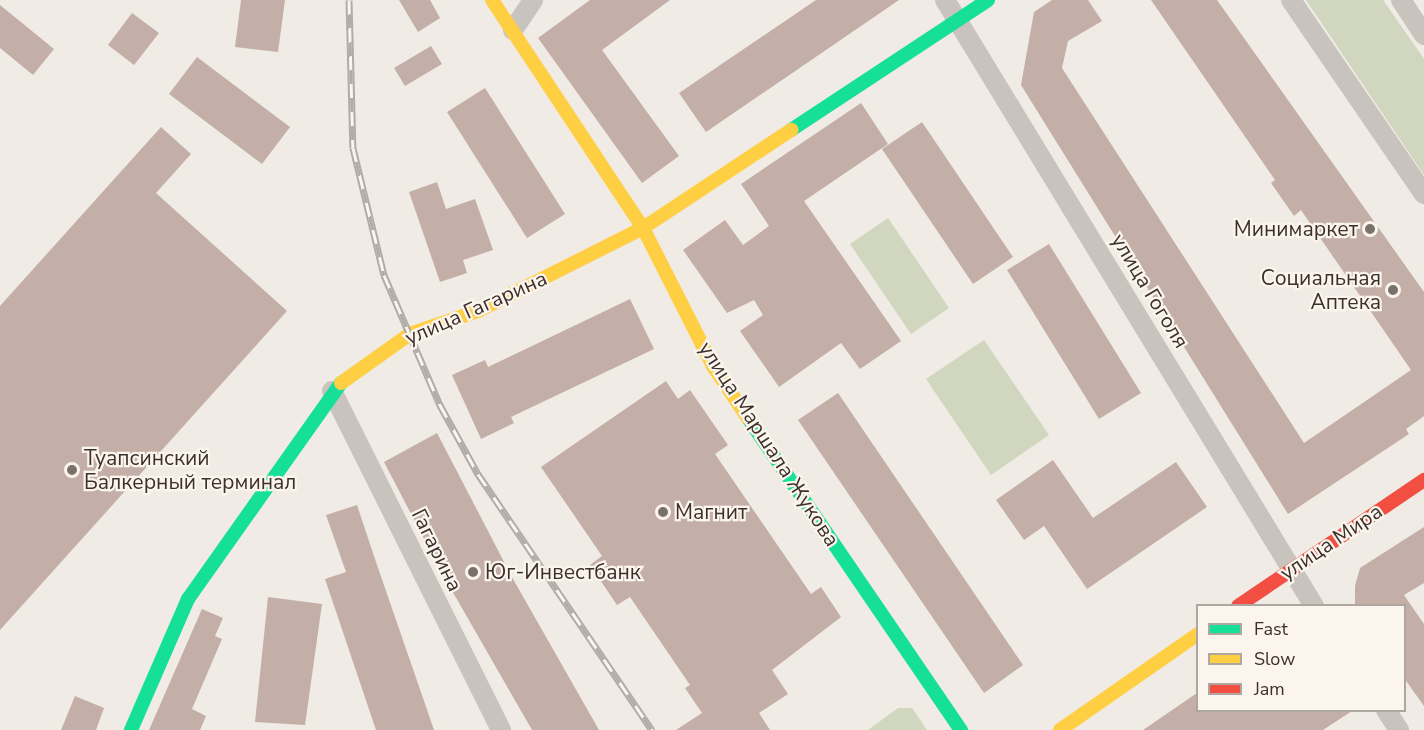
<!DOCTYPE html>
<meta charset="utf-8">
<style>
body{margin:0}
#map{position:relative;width:1424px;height:730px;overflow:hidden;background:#f0ebe5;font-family:"Nunito Sans",sans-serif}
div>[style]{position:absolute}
.green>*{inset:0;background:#d1d6bf}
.building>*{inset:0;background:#c3afa7}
.street>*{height:20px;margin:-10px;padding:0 10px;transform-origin:10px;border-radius:10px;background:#c9c3be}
.fast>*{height:14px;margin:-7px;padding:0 7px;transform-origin:7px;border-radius:7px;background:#16e098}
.slow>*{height:14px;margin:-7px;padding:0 7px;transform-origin:7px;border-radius:7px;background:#ffcf43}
.jam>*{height:14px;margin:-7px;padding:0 7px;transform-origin:7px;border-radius:7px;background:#f24e42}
.rail>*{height:7px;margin-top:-3.5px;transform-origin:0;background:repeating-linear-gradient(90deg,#fbf5ee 0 14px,#b1aca8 0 28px);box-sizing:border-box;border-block:2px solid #b1aca8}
.dots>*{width:16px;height:16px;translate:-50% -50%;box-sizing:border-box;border:3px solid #fbf5ee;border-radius:50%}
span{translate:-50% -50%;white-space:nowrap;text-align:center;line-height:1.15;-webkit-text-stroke:4.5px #fbf5ee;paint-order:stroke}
.poi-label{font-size:21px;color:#3b302b}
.right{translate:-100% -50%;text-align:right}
.left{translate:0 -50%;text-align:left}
.street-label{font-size:21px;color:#3b302b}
.legend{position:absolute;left:1196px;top:604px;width:210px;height:108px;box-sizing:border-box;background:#fbf5ee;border:2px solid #aea6a0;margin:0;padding:8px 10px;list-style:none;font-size:18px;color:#3b302b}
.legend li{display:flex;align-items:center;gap:12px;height:30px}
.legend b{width:30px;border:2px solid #aea6a0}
</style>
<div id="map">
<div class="green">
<i style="clip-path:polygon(1306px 0,1383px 0,1424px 59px,1424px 175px)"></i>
<i style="clip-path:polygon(888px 218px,949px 308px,911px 334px,850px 244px)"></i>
<i style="clip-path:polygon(984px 340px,1049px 435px,991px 475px,926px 379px)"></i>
<i style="clip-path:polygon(898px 708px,912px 708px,927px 730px,868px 730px)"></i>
</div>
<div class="building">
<i style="clip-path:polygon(241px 0,285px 0,278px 52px,235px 47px)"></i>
<i style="clip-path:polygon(399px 0,430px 0,440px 18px,418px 32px)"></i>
<i style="clip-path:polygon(590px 0,670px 0,602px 50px,679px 156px,642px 183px,538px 38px)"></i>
<i style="clip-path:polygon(816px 0,899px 0,706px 132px,679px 93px)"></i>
<i style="clip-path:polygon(1052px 0,1088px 0,1102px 21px,1068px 41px,1062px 68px,1304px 443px,1411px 370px,1301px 210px,1294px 216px,1271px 183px,1275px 180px,1151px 0,1217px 0,1424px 292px,1424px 416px,1406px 429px,1409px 434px,1288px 514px,1021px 85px,1034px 12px)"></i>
<i style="clip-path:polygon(0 5px,54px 49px,33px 75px,0 48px)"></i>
<i style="clip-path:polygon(132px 13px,159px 33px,134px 65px,108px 45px)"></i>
<i style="clip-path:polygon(431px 46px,442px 64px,405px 86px,394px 68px)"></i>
<i style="clip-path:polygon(197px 57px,290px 127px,262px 164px,169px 94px)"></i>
<i style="clip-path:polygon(485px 88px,565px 214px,527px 238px,447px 112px)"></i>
<i style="clip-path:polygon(861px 103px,888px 144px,804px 201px,901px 341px,860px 369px,841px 343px,779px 387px,740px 331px,763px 315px,754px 300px,727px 313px,683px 250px,725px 220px,743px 245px,769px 226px,741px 184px)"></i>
<i style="clip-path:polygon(922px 122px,1013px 257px,973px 284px,882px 149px)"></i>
<i style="clip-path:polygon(161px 127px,191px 154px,156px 193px,287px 311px,0 630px,0 306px)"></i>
<i style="clip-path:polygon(437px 182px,446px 209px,475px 199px,493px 250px,463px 260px,467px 273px,440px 282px,409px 192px)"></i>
<i style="clip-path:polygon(1049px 244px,1141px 393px,1099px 419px,1007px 270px)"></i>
<i style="clip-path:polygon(630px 299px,654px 349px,511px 417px,514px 423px,481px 439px,452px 375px,485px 360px,488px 367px)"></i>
<i style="clip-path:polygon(666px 381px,678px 399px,690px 390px,728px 445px,715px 454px,811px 594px,821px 587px,841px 617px,772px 670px,788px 694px,759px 713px,770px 730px,676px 730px,702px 713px,685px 688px,690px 685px,630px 597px,617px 605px,590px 565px,602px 556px,541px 467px)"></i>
<i style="clip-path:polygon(838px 393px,1023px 665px,984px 693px,798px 420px)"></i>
<i style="clip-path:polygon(437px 433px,513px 579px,599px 730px,532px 730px,443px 575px,384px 462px)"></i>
<i style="clip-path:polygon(1053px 460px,1093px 518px,1176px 462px,1207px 507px,1087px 589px,1044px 526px,1024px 540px,996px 500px)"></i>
<i style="clip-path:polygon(357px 505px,376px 562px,434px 730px,376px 730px,325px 579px,346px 572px,326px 515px)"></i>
<i style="clip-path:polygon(1424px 527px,1424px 583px,1404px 595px,1424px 624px,1424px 706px,1404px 678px,1404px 606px,1355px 606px,1355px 586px,1360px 568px)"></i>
<i style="clip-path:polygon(268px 597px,322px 604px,305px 725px,255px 722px)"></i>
<i style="clip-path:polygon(202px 609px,223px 618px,215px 636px,222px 639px,192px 709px,206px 716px,200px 730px,149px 730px)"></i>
<i style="clip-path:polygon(1197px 693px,1197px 711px,1352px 711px,1323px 730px,1143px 730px)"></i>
<i style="clip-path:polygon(75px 696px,104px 708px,96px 730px,61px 730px)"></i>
</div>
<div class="street">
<i style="left:945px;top:0;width:710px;rotate:58.66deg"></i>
<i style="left:1291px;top:0;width:235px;rotate:55.6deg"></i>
<i style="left:1401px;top:0;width:42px;rotate:56.7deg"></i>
<i style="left:513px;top:30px;width:36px;rotate:-56deg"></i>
<i style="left:332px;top:391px;width:379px;rotate:63.5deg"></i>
<i style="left:1386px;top:710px;width:24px;rotate:57deg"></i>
</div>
<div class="fast">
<i style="left:791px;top:130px;width:236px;rotate:-33.4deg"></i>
<i style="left:748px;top:418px;width:378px;rotate:55.7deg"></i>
<i style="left:131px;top:730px;width:143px;rotate:-66.5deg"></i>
<i style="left:188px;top:599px;width:265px;rotate:-54.7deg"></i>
</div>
<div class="slow">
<i style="left:492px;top:0;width:273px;rotate:56.5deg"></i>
<i style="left:643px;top:228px;width:155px;rotate:63.1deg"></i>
<i style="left:713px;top:366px;width:63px;rotate:56.1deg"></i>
<i style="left:341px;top:383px;width:85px;rotate:-35.4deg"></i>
<i style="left:410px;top:334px;width:72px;rotate:-18.7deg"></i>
<i style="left:478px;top:311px;width:185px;rotate:-26.7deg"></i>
<i style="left:643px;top:228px;width:178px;rotate:-33.5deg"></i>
<i style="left:1060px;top:730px;width:168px;rotate:-34.8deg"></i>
</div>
<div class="jam">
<i style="left:1238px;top:606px;width:225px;rotate:-34.1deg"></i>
</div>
<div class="rail">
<i style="left:349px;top:0;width:148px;rotate:88.5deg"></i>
<i style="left:353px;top:148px;width:131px;rotate:76.3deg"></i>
<i style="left:384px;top:275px;width:142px;rotate:66.7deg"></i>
<i style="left:440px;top:405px;width:79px;rotate:61.2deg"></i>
<i style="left:478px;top:474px;width:310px;rotate:55.8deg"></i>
</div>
<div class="dots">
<i style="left:1370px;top:229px;background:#7a716c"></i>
<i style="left:1393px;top:290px;background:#7a716c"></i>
<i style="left:72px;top:470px;background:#7a716c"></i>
<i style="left:663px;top:512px;background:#7a716c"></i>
<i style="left:473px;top:572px;background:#7a716c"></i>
</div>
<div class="poi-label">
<span class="right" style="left:1358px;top:229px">Минимаркет</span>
<span class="right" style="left:1381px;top:290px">Социальная<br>Аптека</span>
<span class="left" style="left:84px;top:470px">Туапсинский<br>Балкерный терминал</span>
<span class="left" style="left:675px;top:512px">Магнит</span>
<span class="left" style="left:485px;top:572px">Юг-Инвестбанк</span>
</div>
<div class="street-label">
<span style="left:1150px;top:291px;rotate:59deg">улица Гоголя</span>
<span style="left:476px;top:308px;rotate:-24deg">улица Гагарина</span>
<span style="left:769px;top:444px;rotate:57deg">улица Маршала Жукова</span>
<span style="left:1331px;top:542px;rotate:-34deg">улица Мира</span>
<span style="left:437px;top:550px;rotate:64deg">Гагарина</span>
</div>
<ul class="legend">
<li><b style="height:8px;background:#16e098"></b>Fast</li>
<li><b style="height:8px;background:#ffcf43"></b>Slow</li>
<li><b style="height:8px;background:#f24e42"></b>Jam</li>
</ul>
</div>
